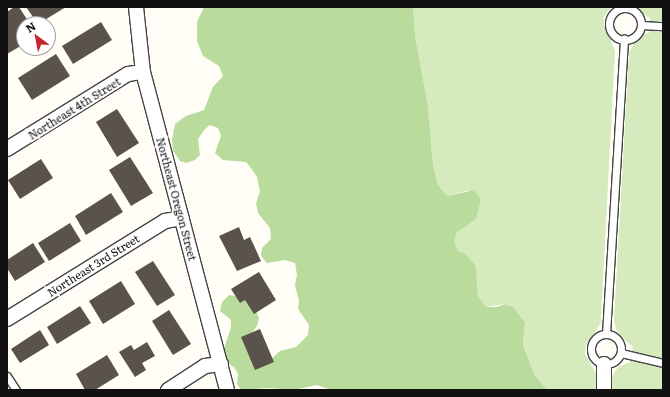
<!DOCTYPE html>
<style>
body{margin:0}
#map{position:relative;width:670px;height:397px;overflow:hidden;background:#fffdf5;font-family:Literata,serif}
div>[style]{position:absolute}
.green>*{inset:0;background:#d5ebbd}
.forest>*{inset:0;background:#b9dc9c}
.building>*{inset:0;background:#5a524d}
.roads{filter:drop-shadow(1px 0 #444) drop-shadow(-1px 0 #444) drop-shadow(0 1px #444) drop-shadow(0 -1px #444)}
.lane>*{height:7px;margin:-3.5px;padding:0 3.5px;transform-origin:3.5px;border-radius:3.5px;background:#fff}
.lane>.ring{margin:-3.5px;padding:0;box-sizing:content-box;background:none;border:7px solid #fff;border-radius:50%}
.street>*{height:14px;margin:-7px;padding:0 7px;transform-origin:7px;border-radius:7px;background:#fff}
span{translate:-50% -50%;white-space:nowrap;text-align:center;line-height:1.15;-webkit-text-stroke:4px #fff;paint-order:stroke}
.street-label{font-size:11px;color:#111}
.frame{position:absolute;inset:0;border:8px solid #111;pointer-events:none}
.north{position:absolute;left:16px;top:16px;width:40px;height:40px;box-sizing:border-box;background:#fff;border:1px solid #a0a0a0;border-radius:50%;rotate:328deg;font-size:11px;font-weight:700;line-height:16px;text-align:center;color:#111}
.north::after{content:'';display:block;margin:auto;width:14px;height:18px;background:#c4262e;clip-path:polygon(50% 0,100% 100%,50% 72%,0 100%)}
</style>
<div id="map">
<div class="green">
<i style="clip-path:polygon(413px 7px,611px 7px,604px 17px,604px 24px,615px 51px,601px 317px,601px 323px,586px 345px,585px 354px,597px 375px,597px 390px,547px 390px,534px 374px,523px 345px,525px 323px,505px 304px,486px 307px,478px 296px,476px 266px,466px 254px,458px 251px,454px 241px,457px 232px,465px 226px,469px 190px,447px 196px,438px 185px,433px 165px,428px 106px,415px 36px)"></i>
<i style="clip-path:polygon(636px 7px,663px 7px,663px 390px,611px 390px,611px 379px,614px 373px,618px 367px,630px 362px,633px 347px,621px 336px,616px 329px,614px 320px,629px 53px,636px 39px,642px 34px,649px 33px,650px 18px,639px 12px)"></i>
</div>
<div class="forest">
<i style="clip-path:polygon(204px 7px,413px 7px,415px 36px,428px 106px,433px 165px,438px 185px,447px 196px,474px 190px,481px 199px,476px 219px,457px 232px,454px 241px,458px 251px,466px 254px,476px 266px,478px 296px,486px 307px,497px 307px,505px 304px,514px 308px,525px 323px,523px 345px,534px 374px,547px 390px,331px 390px,317px 385px,294px 390px,270px 388px,241px 390px,237px 384px,238px 374px,234px 367px,230px 365px,223px 352px,231px 327px,231px 320px,220px 311px,222px 302px,229px 295px,242px 297px,255px 309px,259px 318px,257px 326px,248px 338px,268px 362px,280px 351px,296px 347px,308px 335px,309px 325px,298px 309px,299px 301px,295px 285px,297px 275px,295px 263px,285px 260px,267px 263px,261px 256px,262px 248px,271px 239px,270px 228px,258px 213px,256px 203px,260px 191px,257px 177px,251px 168px,246px 162px,223px 160px,215px 153px,221px 136px,218px 128px,210px 125px,205px 129px,198px 139px,200px 155px,195px 160px,186px 163px,180px 161px,173px 151px,172px 140px,175px 124px,186px 116px,204px 110px,213px 87px,223px 76px,219px 66px,203px 56px,197px 41px,197px 22px)"></i>
</div>
<div class="building">
<i style="clip-path:polygon(14px 7px,19px 7px,30px 24px,24px 24px,24px 44px,7px 54px,7px 12px)"></i>
<i style="clip-path:polygon(26px 7px,66px 7px,38px 24px)"></i>
<i style="clip-path:polygon(101px 22px,112px 40px,73px 64px,62px 46px)"></i>
<i style="clip-path:polygon(56px 54px,70px 76px,32px 100px,18px 78px)"></i>
<i style="clip-path:polygon(117px 109px,139px 143px,117px 157px,96px 122px)"></i>
<i style="clip-path:polygon(130px 157px,153px 193px,131px 206px,109px 170px)"></i>
<i style="clip-path:polygon(41px 159px,53px 178px,20px 199px,8px 180px)"></i>
<i style="clip-path:polygon(111px 193px,123px 212px,86px 235px,75px 216px)"></i>
<i style="clip-path:polygon(70px 223px,81px 241px,49px 261px,38px 243px)"></i>
<i style="clip-path:polygon(239px 227px,244px 240px,250px 237px,261px 261px,237px 271px,219px 236px)"></i>
<i style="clip-path:polygon(33px 243px,45px 262px,15px 281px,7px 268px,7px 260px)"></i>
<i style="clip-path:polygon(153px 261px,175px 295px,157px 306px,135px 272px)"></i>
<i style="clip-path:polygon(259px 272px,276px 300px,254px 314px,245px 300px,240px 303px,231px 289px)"></i>
<i style="clip-path:polygon(121px 281px,135px 304px,103px 324px,89px 301px)"></i>
<i style="clip-path:polygon(80px 306px,91px 323px,57px 344px,47px 327px)"></i>
<i style="clip-path:polygon(169px 310px,191px 344px,173px 355px,152px 321px)"></i>
<i style="clip-path:polygon(260px 329px,274px 362px,255px 370px,241px 337px)"></i>
<i style="clip-path:polygon(40px 330px,49px 345px,20px 363px,11px 349px)"></i>
<i style="clip-path:polygon(147px 342px,155px 356px,142px 363px,146px 370px,135px 377px,119px 352px,131px 345px,134px 350px)"></i>
<i style="clip-path:polygon(107px 355px,119px 375px,95px 390px,85px 390px,76px 374px)"></i>
</div>
<div class="roads">
<div class="lane">
<i class="ring" style="left:609px;top:8px;width:25px;height:25px"></i>
<i style="left:641px;top:25px;width:22px;rotate:3deg"></i>
<i style="left:606px;top:334px;width:296px;rotate:-86.5deg"></i>
<i class="ring" style="left:591px;top:334px;width:23px;height:23px"></i>
<i style="left:621px;top:353px;width:43px;rotate:13.4deg"></i>
<i style="left:7px;top:376px;width:17px;rotate:57deg"></i>
</div>
<div class="street">
<i style="left:136px;top:7px;width:65px;rotate:83.9deg"></i>
<i style="left:143px;top:72px;width:329px;rotate:75.2deg"></i>
<i style="left:7px;top:149px;width:142px;rotate:-31.8deg"></i>
<i style="left:128px;top:74px;width:15px;rotate:-8deg"></i>
<i style="left:7px;top:319px;width:186px;rotate:-31.8deg"></i>
<i style="left:165px;top:221px;width:17px;rotate:-10deg"></i>
<i style="left:168px;top:390px;width:44px;rotate:-33deg"></i>
<i style="left:205px;top:366px;width:16px;rotate:-7deg"></i>
<i style="left:604px;top:390px;width:26px;rotate:-90deg"></i>
</div>
</div>
<div class="street-label">
<span style="left:74px;top:108px;rotate:-32deg">Northeast 4th Street</span>
<span style="left:177px;top:199px;rotate:75deg">Northeast Oregon Street</span>
<span style="left:93px;top:265px;rotate:-32deg">Northeast 3rd Street</span>
</div>
<div class="frame"></div>
<div class="north">N</div>
</div>
